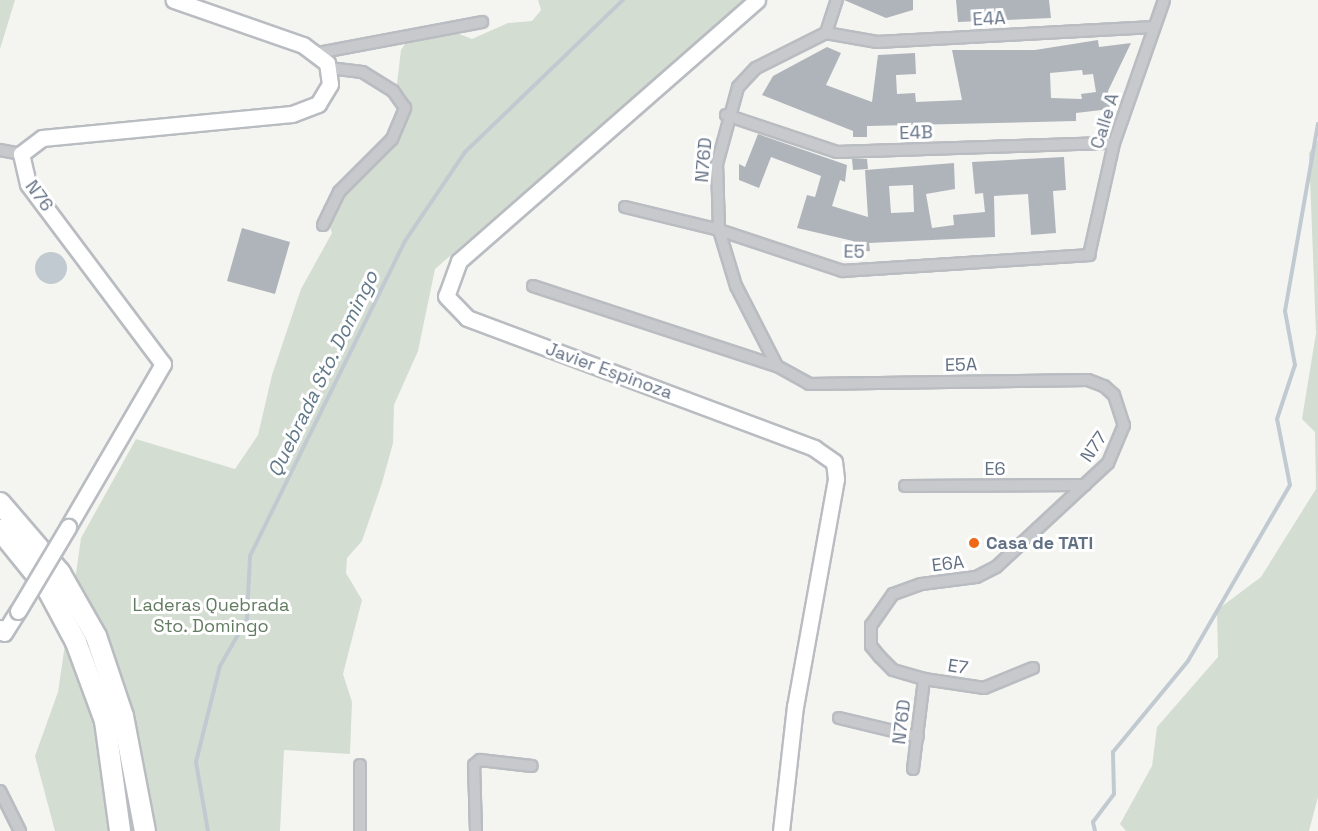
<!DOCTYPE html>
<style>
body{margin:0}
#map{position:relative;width:1318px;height:831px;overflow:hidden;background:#f4f5f1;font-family:"Space Grotesk",sans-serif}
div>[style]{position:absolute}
.green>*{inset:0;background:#d4ddd1}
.water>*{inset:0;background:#c2cad1}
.round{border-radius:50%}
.stream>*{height:4px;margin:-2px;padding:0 2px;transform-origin:2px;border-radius:2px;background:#c2cad1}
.building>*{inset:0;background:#afb4bb}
.roads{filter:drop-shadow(2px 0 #b9bcc1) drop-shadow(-2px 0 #b9bcc1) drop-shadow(0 2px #b9bcc1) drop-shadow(0 -2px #b9bcc1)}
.street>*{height:10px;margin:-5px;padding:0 5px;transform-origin:5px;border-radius:5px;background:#c7c9cd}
.secondary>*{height:15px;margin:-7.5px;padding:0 7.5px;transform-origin:7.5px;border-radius:7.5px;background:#fff}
.highway>*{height:20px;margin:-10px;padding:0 10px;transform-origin:10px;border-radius:10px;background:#fff}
.bridges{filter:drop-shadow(2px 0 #b9bcc1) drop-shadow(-2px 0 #b9bcc1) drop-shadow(0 2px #b9bcc1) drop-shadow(0 -2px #b9bcc1)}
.secondary-bridge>*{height:15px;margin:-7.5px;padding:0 7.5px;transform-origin:7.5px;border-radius:7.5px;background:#fff}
.dots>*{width:16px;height:16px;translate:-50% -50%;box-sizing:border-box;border:3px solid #fff;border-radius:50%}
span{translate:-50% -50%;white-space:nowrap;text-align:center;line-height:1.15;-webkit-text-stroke:6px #fff;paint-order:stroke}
.street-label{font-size:18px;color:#627084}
.poi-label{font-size:18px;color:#627084;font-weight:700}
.left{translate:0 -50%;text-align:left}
.park-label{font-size:18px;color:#627b61}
.water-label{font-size:20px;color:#627989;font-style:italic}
</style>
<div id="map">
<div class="green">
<i style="clip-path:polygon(0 0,15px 0,0 49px)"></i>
<i style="clip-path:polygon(538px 0,745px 0,435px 269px,418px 351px,394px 405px,393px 443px,382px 483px,362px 541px,347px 558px,346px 573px,362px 600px,343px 674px,352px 702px,350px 754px,284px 750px,280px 831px,55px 831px,35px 756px,58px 692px,70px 610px,34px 553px,73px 595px,81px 538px,136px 439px,235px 469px,258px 435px,272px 375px,301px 289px,332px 233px,323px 206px,367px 168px,406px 117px,396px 92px,401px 50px,409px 38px,449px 30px,472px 39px,508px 23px,532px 21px,541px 10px)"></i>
<i style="clip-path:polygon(1318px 140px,1318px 797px,1309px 831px,1126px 831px,1120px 824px,1152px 766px,1157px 727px,1218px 657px,1217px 610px,1261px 577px,1316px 489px,1315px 432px,1302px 419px,1316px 333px,1309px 153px)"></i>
</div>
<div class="water">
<i class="round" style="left:35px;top:252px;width:32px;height:32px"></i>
</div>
<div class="stream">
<i style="left:208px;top:831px;width:70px;rotate:-99.9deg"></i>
<i style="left:196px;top:762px;width:99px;rotate:-76deg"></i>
<i style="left:220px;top:666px;width:54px;rotate:-60.1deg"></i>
<i style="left:247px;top:619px;width:63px;rotate:-87.3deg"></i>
<i style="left:250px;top:556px;width:351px;rotate:-63.8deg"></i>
<i style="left:405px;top:241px;width:107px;rotate:-56deg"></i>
<i style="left:465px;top:152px;width:219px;rotate:-43.9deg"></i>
<i style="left:1095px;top:831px;width:9px;rotate:-103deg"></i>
<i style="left:1093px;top:822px;width:35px;rotate:-53deg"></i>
<i style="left:1114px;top:794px;width:42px;rotate:-91.4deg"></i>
<i style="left:1113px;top:752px;width:118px;rotate:-50.5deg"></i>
<i style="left:1188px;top:661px;width:203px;rotate:-59.9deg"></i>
<i style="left:1290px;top:485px;width:67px;rotate:-101.1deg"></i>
<i style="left:1277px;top:419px;width:57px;rotate:-71.6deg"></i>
<i style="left:1295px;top:365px;width:55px;rotate:-100.5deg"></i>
<i style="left:1285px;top:311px;width:190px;rotate:-80deg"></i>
</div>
<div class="building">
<i style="clip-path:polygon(844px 0,913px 0,913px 10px,886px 18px)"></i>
<i style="clip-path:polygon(956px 0,1049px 0,1051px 18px,958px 22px)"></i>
<i style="clip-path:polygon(evenodd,1098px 40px,1099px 47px,1131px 43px,1108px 91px,1110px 109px,1076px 113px,1076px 121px,867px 126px,867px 137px,853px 137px,853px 131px,762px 95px,773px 76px,827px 47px,841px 53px,826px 85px,872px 102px,878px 55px,915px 53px,916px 74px,896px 75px,897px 94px,915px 93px,916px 102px,962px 100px,952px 50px,1035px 50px,1098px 40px,1082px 70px,1083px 75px,1093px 74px,1096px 92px,1081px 94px,1082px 99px,1051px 98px,1050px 73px,1082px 70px)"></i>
<i style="clip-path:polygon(evenodd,758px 134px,847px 165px,845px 182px,840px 180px,832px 206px,868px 217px,865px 170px,954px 163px,955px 189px,926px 194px,932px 228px,954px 225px,953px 215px,985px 212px,983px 193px,975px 194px,972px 162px,1064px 157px,1066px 190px,1053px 191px,1056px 233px,1031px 235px,1028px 194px,994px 196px,995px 237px,869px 243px,870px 251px,857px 252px,853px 241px,797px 228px,807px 195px,815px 197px,821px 176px,771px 157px,759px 188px,739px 180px,739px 164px,745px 167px,758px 134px,913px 185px,914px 212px,891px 213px,889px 186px,913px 185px)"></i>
<i style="clip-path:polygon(852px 159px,867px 159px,868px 169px,853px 170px)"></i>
<i style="clip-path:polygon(242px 228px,290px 242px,275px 294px,227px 281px)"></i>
</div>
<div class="roads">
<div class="street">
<i style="left:826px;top:33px;width:52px;rotate:10deg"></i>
<i style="left:877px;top:42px;width:277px;rotate:-3.1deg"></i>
<i style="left:318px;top:53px;width:167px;rotate:-10.7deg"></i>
<i style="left:726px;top:115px;width:117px;rotate:18.4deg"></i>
<i style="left:837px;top:152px;width:277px;rotate:-1.9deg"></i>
<i style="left:0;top:150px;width:21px;rotate:11deg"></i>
<i style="left:625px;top:207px;width:97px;rotate:13.7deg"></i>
<i style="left:719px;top:230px;width:131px;rotate:18.3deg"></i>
<i style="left:843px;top:271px;width:247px;rotate:-3.7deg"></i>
<i style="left:1089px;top:255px;width:115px;rotate:-77.4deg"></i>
<i style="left:1114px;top:143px;width:151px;rotate:-70.7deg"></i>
<i style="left:323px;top:225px;width:37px;rotate:-64deg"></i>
<i style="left:339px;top:192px;width:75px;rotate:-45deg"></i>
<i style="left:392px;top:139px;width:34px;rotate:-67deg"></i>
<i style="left:405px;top:108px;width:21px;rotate:-125deg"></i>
<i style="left:393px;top:91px;width:36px;rotate:-148deg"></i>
<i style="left:362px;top:72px;width:33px;rotate:-173deg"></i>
<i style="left:533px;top:286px;width:257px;rotate:18.2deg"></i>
<i style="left:777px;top:366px;width:37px;rotate:29deg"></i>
<i style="left:809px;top:384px;width:279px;rotate:-0.8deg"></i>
<i style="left:1088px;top:380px;width:17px;rotate:21deg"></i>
<i style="left:1104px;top:386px;width:13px;rotate:42deg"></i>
<i style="left:1114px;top:395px;width:32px;rotate:72deg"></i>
<i style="left:1124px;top:425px;width:41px;rotate:112.8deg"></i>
<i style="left:1108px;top:463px;width:153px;rotate:137.1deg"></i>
<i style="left:996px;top:567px;width:22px;rotate:153deg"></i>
<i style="left:976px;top:577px;width:55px;rotate:172.7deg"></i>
<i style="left:921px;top:584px;width:30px;rotate:160deg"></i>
<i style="left:893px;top:594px;width:38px;rotate:125deg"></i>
<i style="left:871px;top:625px;width:21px;rotate:90deg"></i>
<i style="left:871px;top:646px;width:14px;rotate:51deg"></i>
<i style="left:880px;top:657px;width:18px;rotate:45deg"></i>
<i style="left:893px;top:670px;width:32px;rotate:16deg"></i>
<i style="left:924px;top:679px;width:61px;rotate:8.5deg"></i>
<i style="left:984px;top:688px;width:53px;rotate:-22.2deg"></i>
<i style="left:777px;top:366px;width:90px;rotate:-117.1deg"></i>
<i style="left:736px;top:286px;width:59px;rotate:-106.9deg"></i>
<i style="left:719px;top:230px;width:66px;rotate:-91.7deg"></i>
<i style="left:717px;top:164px;width:80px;rotate:-74.7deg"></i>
<i style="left:738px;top:87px;width:26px;rotate:-47deg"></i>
<i style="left:756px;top:68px;width:78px;rotate:-26.6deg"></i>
<i style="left:826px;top:33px;width:35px;rotate:-72deg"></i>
<i style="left:905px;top:486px;width:180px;rotate:-0.3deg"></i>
<i style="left:839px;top:718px;width:81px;rotate:13.5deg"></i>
<i style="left:913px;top:769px;width:91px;rotate:-83deg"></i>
<i style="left:0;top:791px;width:45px;rotate:63.4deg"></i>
<i style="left:360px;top:831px;width:66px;rotate:-90deg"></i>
<i style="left:476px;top:831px;width:66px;rotate:-91.7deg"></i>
<i style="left:474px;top:765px;width:8px;rotate:-40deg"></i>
<i style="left:480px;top:760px;width:52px;rotate:6.6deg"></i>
</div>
<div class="secondary">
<i style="left:757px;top:0;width:396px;rotate:138.8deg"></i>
<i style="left:459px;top:261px;width:37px;rotate:110deg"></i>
<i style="left:446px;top:296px;width:30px;rotate:46deg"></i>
<i style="left:467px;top:318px;width:371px;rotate:20.5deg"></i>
<i style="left:814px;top:448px;width:24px;rotate:35deg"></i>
<i style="left:834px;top:462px;width:17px;rotate:83deg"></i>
<i style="left:836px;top:479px;width:231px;rotate:100.2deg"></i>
<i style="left:795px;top:706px;width:126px;rotate:96.4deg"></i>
<i style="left:68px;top:527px;width:189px;rotate:-59.8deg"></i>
<i style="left:163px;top:364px;width:225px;rotate:-126.9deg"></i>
<i style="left:28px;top:184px;width:31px;rotate:-103deg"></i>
<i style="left:21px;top:154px;width:26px;rotate:-37deg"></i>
<i style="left:42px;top:138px;width:251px;rotate:-5.5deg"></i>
<i style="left:292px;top:114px;width:28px;rotate:-21deg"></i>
<i style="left:318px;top:104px;width:23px;rotate:-59deg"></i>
<i style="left:330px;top:84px;width:21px;rotate:-98deg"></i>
<i style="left:327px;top:63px;width:30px;rotate:-143deg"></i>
<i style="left:303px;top:45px;width:137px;rotate:-160.8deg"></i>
<i style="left:0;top:628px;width:6px;rotate:51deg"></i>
<i style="left:4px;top:633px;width:26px;rotate:-58deg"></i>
</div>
<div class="highway">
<i style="left:0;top:503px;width:92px;rotate:49.4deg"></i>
<i style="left:60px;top:573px;width:73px;rotate:60.3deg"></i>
<i style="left:96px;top:636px;width:84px;rotate:71.4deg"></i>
<i style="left:123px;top:716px;width:117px;rotate:79.2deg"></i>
<i style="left:0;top:530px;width:75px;rotate:51deg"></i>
<i style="left:47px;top:588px;width:61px;rotate:61.8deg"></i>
<i style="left:76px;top:642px;width:84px;rotate:69.8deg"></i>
<i style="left:105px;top:721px;width:111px;rotate:82.2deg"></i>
</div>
</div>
<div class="bridges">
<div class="secondary-bridge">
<i style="left:18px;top:611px;width:98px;rotate:-59.2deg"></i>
</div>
</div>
<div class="dots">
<i style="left:974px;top:543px;background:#ef6817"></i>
</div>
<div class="street-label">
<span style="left:989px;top:19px;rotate:-3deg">E4A</span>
<span style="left:1105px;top:121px;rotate:-73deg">Calle A</span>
<span style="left:916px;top:133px;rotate:-2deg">E4B</span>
<span style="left:704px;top:160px;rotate:-85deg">N76D</span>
<span style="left:39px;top:196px;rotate:54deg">N76</span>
<span style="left:854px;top:252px;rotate:1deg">E5</span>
<span style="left:961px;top:365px;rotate:-1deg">E5A</span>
<span style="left:609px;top:371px;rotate:20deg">Javier Espinoza</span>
<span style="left:1094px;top:447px;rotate:-55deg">N77</span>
<span style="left:995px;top:469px">E6</span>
<span style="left:948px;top:564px;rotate:-7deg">E6A</span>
<span style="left:958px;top:667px;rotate:9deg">E7</span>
<span style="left:902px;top:722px;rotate:-83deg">N76D</span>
</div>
<div class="poi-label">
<span class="left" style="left:986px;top:543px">Casa de TATI</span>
</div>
<div class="park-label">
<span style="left:211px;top:616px">Laderas Quebrada<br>Sto. Domingo</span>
</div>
<div class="water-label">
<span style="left:323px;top:374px;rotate:-64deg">Quebrada Sto. Domingo</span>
</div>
</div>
